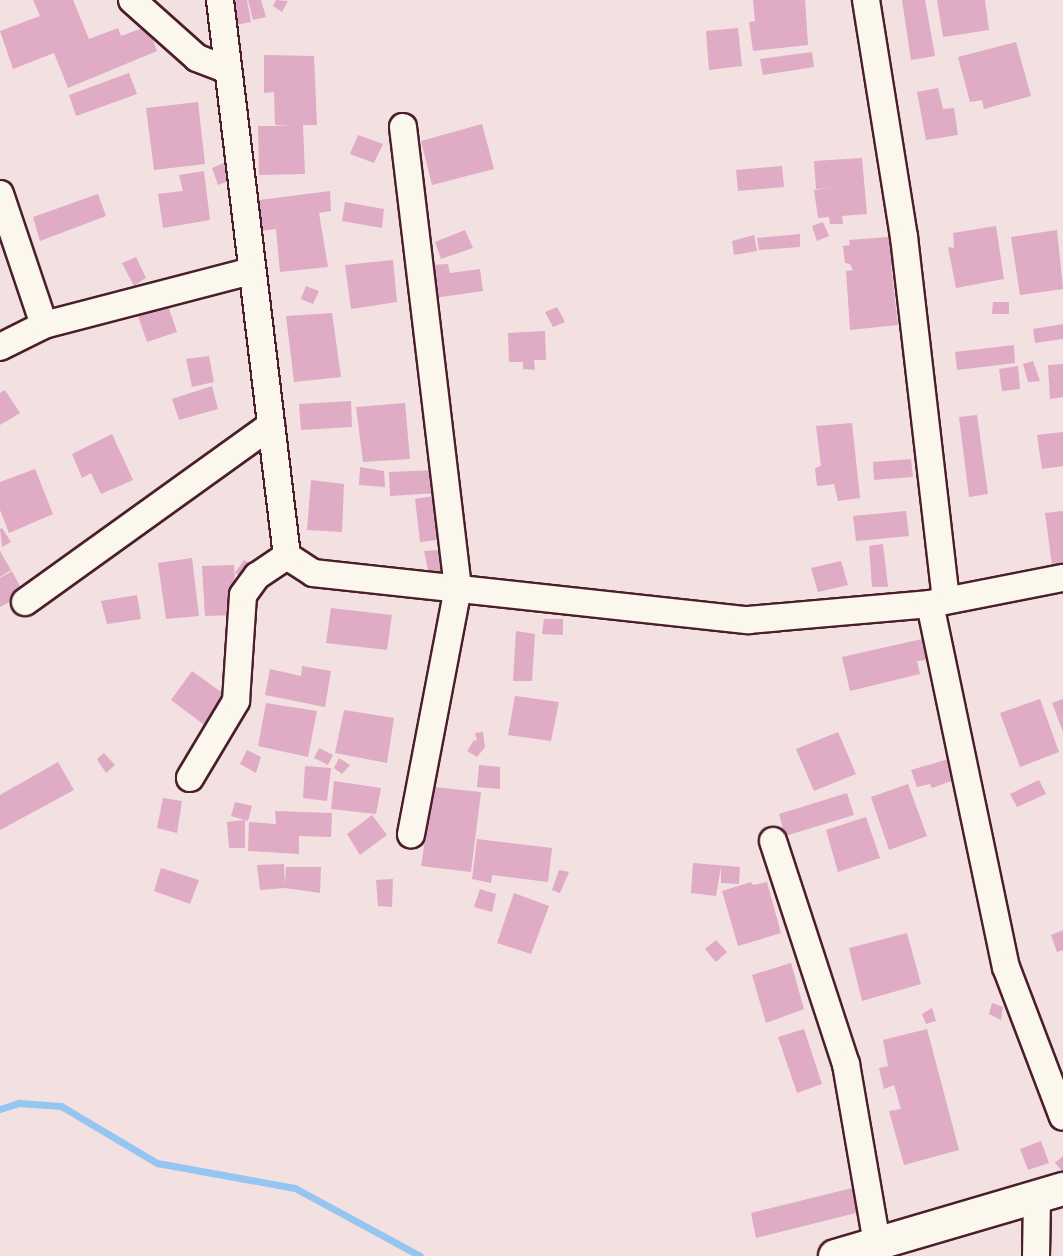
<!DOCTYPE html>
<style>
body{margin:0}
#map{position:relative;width:1063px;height:1256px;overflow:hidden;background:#f3e0e0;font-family:Mynerve,sans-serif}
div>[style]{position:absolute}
.stream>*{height:7px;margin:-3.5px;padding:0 3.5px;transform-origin:3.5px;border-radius:3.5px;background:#95c6f1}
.building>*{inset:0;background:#dfabc5}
.roads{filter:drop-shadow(2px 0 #4a1f2b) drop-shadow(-2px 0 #4a1f2b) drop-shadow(0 2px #4a1f2b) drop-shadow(0 -2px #4a1f2b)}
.minor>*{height:26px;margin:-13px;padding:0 13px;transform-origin:13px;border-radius:13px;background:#fbf7ec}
.major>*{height:32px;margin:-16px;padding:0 16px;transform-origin:16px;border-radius:16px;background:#fbf7ec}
span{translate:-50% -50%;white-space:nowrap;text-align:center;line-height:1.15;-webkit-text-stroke:5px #fbf7ec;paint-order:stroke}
</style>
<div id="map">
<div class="stream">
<i style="left:0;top:1109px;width:20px;rotate:-18deg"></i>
<i style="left:19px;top:1103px;width:42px;rotate:4.1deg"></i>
<i style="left:61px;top:1106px;width:112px;rotate:30.7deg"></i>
<i style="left:157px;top:1163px;width:140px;rotate:10.3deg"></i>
<i style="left:295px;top:1188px;width:142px;rotate:28.5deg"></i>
</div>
<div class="building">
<i style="clip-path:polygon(33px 0,73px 0,89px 39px,118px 28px,121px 36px,148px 26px,157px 51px,68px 88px,54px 53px,13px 69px,0 31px,40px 16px)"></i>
<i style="clip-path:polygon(230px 0,247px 0,251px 22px,235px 25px)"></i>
<i style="clip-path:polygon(248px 0,261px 0,266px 17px,253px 20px)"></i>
<i style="clip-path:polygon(276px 0,288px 1px,282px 12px,273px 6px)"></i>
<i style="clip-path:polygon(753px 0,805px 0,808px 45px,753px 51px,749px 22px,755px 21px)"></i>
<i style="clip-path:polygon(902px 0,925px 0,935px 56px,911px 60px)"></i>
<i style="clip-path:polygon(937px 0,985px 0,989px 30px,943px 37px)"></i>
<i style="clip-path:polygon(738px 28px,742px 66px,709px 70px,706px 31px)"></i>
<i style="clip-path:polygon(1016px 42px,1031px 96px,984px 109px,982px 100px,970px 102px,958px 57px)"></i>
<i style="clip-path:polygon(812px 52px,814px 67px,763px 75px,760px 59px)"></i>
<i style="clip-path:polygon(264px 55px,314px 56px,317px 125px,303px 125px,305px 174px,259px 175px,258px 126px,292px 126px,275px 125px,274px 92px,264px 93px)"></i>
<i style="clip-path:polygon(129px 73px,137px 94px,76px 116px,69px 95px)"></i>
<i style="clip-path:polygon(938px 88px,943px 109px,954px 108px,958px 135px,926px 140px,917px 92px)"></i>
<i style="clip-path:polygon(198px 102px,205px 164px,154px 170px,146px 108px)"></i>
<i style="clip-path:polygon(482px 124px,494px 169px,432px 185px,421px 141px)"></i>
<i style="clip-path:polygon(358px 135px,383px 144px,374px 163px,350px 154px)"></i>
<i style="clip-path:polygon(862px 158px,867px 214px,842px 216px,843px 224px,830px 224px,829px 217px,818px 218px,814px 190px,833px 188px,816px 189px,814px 161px)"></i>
<i style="clip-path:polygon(224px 163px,231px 180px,218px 185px,212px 168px)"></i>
<i style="clip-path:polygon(782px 166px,784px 187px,738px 191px,736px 170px)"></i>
<i style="clip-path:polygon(204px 171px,210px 220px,163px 228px,158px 194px,183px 191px,179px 175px)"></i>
<i style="clip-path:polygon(330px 191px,331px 211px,319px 213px,328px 267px,280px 272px,276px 229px,261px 231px,259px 200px)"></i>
<i style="clip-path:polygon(98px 194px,106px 216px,40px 241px,33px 217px)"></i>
<i style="clip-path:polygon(345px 202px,384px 209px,382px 228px,342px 221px)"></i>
<i style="clip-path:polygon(823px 222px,829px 236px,817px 241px,812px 226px)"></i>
<i style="clip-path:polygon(996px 226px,1004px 279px,956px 288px,948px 247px,954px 248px,953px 233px)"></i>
<i style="clip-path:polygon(465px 230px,473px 248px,441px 259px,435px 242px)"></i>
<i style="clip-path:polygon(1057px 230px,1063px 289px,1020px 295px,1011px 237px)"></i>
<i style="clip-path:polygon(800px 234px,800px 247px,759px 250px,757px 238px)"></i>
<i style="clip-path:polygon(754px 235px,757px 251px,734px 255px,732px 241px)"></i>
<i style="clip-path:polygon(901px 236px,904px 265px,891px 266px,898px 325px,850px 330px,846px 271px,853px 270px,850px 264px,845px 263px,843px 246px,850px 245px,849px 240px)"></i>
<i style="clip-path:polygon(136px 257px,146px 278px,134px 286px,122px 263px)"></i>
<i style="clip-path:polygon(393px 260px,397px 302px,351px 309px,345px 265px)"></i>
<i style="clip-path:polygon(448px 264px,450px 273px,480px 269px,483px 291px,434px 298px,431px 265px)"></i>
<i style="clip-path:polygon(306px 286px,319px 291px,313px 304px,301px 299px)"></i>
<i style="clip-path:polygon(993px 302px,1009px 302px,1009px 314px,992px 314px)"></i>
<i style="clip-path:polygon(168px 306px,177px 332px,147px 342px,138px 316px)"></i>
<i style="clip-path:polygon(557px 307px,565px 322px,553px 327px,545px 312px)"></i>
<i style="clip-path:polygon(332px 313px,341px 377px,294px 382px,286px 316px)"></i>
<i style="clip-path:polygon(1063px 324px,1063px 339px,1035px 343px,1033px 329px)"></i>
<i style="clip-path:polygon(545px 331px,546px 360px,534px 360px,535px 370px,523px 369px,523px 362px,509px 362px,508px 333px)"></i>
<i style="clip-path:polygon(1014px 345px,1015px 363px,957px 370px,955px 352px)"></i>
<i style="clip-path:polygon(209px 356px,214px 382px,192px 387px,186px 359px)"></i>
<i style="clip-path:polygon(1033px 361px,1040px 381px,1028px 382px,1023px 364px)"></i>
<i style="clip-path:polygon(1063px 364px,1063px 397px,1050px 399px,1048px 365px)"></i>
<i style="clip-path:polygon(1018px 366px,1020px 389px,1002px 391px,999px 369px)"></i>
<i style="clip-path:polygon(212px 386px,218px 409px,179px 420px,172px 399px)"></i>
<i style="clip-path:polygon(5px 390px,20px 413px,0 425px,0 393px)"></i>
<i style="clip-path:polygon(351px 401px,352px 427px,301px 430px,299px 404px)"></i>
<i style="clip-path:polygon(405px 403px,410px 459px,363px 462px,356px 407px)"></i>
<i style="clip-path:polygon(977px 415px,988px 494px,969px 497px,959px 417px)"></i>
<i style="clip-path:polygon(852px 423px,860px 498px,838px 501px,834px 484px,817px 486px,815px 468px,821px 466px,816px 426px)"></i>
<i style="clip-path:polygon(1063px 432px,1063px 466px,1042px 469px,1037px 435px)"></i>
<i style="clip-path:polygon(112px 434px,133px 480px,101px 494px,91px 473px,82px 478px,72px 454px)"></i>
<i style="clip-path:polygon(911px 459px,913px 477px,874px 480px,873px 462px)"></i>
<i style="clip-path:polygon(360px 467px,384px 471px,385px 487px,359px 485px)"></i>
<i style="clip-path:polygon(35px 469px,53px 514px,9px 533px,0 510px,0 482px)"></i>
<i style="clip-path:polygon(436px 470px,437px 493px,390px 496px,389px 472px)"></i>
<i style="clip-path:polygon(311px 480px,344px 484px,342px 532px,307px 530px)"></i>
<i style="clip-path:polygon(434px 496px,437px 540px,420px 542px,415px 499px)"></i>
<i style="clip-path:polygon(906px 511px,909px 536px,856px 541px,853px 516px)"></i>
<i style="clip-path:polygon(1063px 511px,1063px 563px,1052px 565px,1045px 513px)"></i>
<i style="clip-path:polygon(2px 528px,11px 542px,2px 547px,0 529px)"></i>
<i style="clip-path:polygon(883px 544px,888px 587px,872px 587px,869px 546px)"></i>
<i style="clip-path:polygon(439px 550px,443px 579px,430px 580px,424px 551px)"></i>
<i style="clip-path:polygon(0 551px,11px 570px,0 577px)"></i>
<i style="clip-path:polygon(192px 558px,199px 616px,166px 619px,158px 563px)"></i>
<i style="clip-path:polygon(244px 560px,255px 567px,247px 579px,235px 573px)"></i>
<i style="clip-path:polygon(841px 561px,848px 585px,818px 592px,811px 568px)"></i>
<i style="clip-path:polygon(234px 565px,237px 615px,205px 616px,202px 566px)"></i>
<i style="clip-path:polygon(12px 571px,24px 594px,0 607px,0 578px)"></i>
<i style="clip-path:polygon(137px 595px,141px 619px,107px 624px,101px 601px)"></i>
<i style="clip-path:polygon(331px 608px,392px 615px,387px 650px,326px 643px)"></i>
<i style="clip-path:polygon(544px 619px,563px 619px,563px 635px,542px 634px)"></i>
<i style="clip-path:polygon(516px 631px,535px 634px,532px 681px,513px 681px)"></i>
<i style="clip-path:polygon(922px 639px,927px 660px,917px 661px,920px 674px,850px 691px,842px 657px)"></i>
<i style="clip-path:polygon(302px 666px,331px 671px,325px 707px,265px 695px,270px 669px,301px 676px)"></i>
<i style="clip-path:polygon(192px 671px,228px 697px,207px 727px,171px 700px)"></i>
<i style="clip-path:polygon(515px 696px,559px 702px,551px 741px,508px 735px)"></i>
<i style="clip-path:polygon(1040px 699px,1059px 752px,1020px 767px,1000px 713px)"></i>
<i style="clip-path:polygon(1063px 699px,1063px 732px,1052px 703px)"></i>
<i style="clip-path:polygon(266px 703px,317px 711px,308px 757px,258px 746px)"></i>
<i style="clip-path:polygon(344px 710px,394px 718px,387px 763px,335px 753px)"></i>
<i style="clip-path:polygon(483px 732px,485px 747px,477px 757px,467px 751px,474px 740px,477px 741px,475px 733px)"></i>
<i style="clip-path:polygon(838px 732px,856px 774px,814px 791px,796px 749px)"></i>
<i style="clip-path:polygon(319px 748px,333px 755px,328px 765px,314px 758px)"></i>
<i style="clip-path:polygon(247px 750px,261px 757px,256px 773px,240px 764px)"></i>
<i style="clip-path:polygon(104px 753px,115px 765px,106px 773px,97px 759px)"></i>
<i style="clip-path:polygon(959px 756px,965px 776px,932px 788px,930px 784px,917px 787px,911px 770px)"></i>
<i style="clip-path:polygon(339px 758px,350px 765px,342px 774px,334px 768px)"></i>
<i style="clip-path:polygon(58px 762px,74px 790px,0 830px,0 795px)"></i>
<i style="clip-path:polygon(479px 765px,500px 767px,500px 789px,477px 787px)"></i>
<i style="clip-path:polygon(305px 766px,331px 768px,327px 801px,303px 798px)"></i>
<i style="clip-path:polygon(1039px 780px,1046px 794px,1017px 807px,1010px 794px)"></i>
<i style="clip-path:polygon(334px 781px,381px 788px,376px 814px,331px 809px)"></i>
<i style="clip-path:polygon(908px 784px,927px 836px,889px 850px,871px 797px)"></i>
<i style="clip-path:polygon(433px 787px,481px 792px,471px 872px,421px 866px)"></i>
<i style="clip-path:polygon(847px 793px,854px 815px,785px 836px,779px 814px)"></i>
<i style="clip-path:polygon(163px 798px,182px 801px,177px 833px,157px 828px)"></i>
<i style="clip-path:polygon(235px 802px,252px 806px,248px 821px,231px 816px)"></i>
<i style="clip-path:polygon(275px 811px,332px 813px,331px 837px,299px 836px,299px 854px,248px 851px,249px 822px,276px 824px)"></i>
<i style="clip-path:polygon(372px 815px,387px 835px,360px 855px,347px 834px)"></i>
<i style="clip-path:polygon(866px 817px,880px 858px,838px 872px,826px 830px)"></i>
<i style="clip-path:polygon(245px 820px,245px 848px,229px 848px,227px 822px)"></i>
<i style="clip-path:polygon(477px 839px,552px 848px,548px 882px,492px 875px,491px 883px,472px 879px)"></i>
<i style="clip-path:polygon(693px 863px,740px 867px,739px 884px,721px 883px,721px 867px,716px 896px,691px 893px)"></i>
<i style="clip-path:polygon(284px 864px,285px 885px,286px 867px,321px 867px,320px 893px,285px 888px,260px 890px,257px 865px)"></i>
<i style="clip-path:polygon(161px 868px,199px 880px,190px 904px,154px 891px)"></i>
<i style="clip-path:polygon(559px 870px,569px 872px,560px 893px,552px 890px)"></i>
<i style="clip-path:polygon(393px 879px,392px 907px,378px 906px,376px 880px)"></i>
<i style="clip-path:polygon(751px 882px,753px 885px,767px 882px,781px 933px,738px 946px,722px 891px)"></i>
<i style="clip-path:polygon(480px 889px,496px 894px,492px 912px,474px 907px)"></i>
<i style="clip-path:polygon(514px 893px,549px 906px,531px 954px,497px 943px)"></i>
<i style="clip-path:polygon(1063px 930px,1063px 950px,1057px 952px,1051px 935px)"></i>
<i style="clip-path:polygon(907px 933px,921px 984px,862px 1001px,849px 948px)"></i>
<i style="clip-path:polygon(716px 940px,727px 952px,716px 962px,705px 949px)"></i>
<i style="clip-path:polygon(791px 963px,804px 1009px,766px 1023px,752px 975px)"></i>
<i style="clip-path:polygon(992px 1003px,1003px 1007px,1001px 1020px,989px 1014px)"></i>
<i style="clip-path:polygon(932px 1008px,936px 1021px,926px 1024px,922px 1014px)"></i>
<i style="clip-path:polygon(804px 1029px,822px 1084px,797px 1093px,778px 1037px)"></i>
<i style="clip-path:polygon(927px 1029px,959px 1150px,904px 1165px,889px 1111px,901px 1109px,894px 1085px,884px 1089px,879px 1068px,888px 1066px,883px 1040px)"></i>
<i style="clip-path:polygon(1041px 1141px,1049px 1163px,1028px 1170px,1020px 1149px)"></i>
<i style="clip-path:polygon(1063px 1156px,1063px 1172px,1055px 1163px)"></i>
<i style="clip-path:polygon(856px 1187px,864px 1211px,756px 1238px,751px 1213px)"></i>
</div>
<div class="roads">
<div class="minor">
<i style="left:132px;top:0;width:87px;rotate:41.7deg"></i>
<i style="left:197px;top:58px;width:33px;rotate:21deg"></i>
<i style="left:220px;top:0;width:560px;rotate:83.13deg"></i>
<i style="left:287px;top:556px;width:31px;rotate:33deg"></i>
<i style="left:313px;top:573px;width:438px;rotate:6.2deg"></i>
<i style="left:748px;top:620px;width:183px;rotate:-5deg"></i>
<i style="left:930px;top:604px;width:136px;rotate:-11.1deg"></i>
<i style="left:866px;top:0;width:240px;rotate:80.9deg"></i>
<i style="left:904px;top:237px;width:365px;rotate:83.4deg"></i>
<i style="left:403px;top:127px;width:464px;rotate:83.2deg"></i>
<i style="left:458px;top:588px;width:251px;rotate:100.8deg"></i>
<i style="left:0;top:194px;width:138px;rotate:71.4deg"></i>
<i style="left:0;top:347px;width:49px;rotate:-26.6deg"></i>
<i style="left:44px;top:325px;width:215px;rotate:-14.6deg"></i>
<i style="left:25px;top:602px;width:303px;rotate:-35.7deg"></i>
<i style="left:930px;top:604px;width:371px;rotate:78.2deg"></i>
<i style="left:1006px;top:967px;width:160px;rotate:69.2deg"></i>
<i style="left:190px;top:778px;width:90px;rotate:-59.1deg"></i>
<i style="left:236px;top:701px;width:106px;rotate:-86.2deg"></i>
<i style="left:243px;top:595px;width:24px;rotate:-54deg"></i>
<i style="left:257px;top:576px;width:36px;rotate:-34deg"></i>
<i style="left:773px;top:841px;width:235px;rotate:71.9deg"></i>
<i style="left:846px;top:1064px;width:195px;rotate:80.2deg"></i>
<i style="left:1036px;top:1256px;width:59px;rotate:-89deg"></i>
</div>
<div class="major">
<i style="left:835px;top:1256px;width:238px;rotate:-16.4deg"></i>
</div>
</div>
</div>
